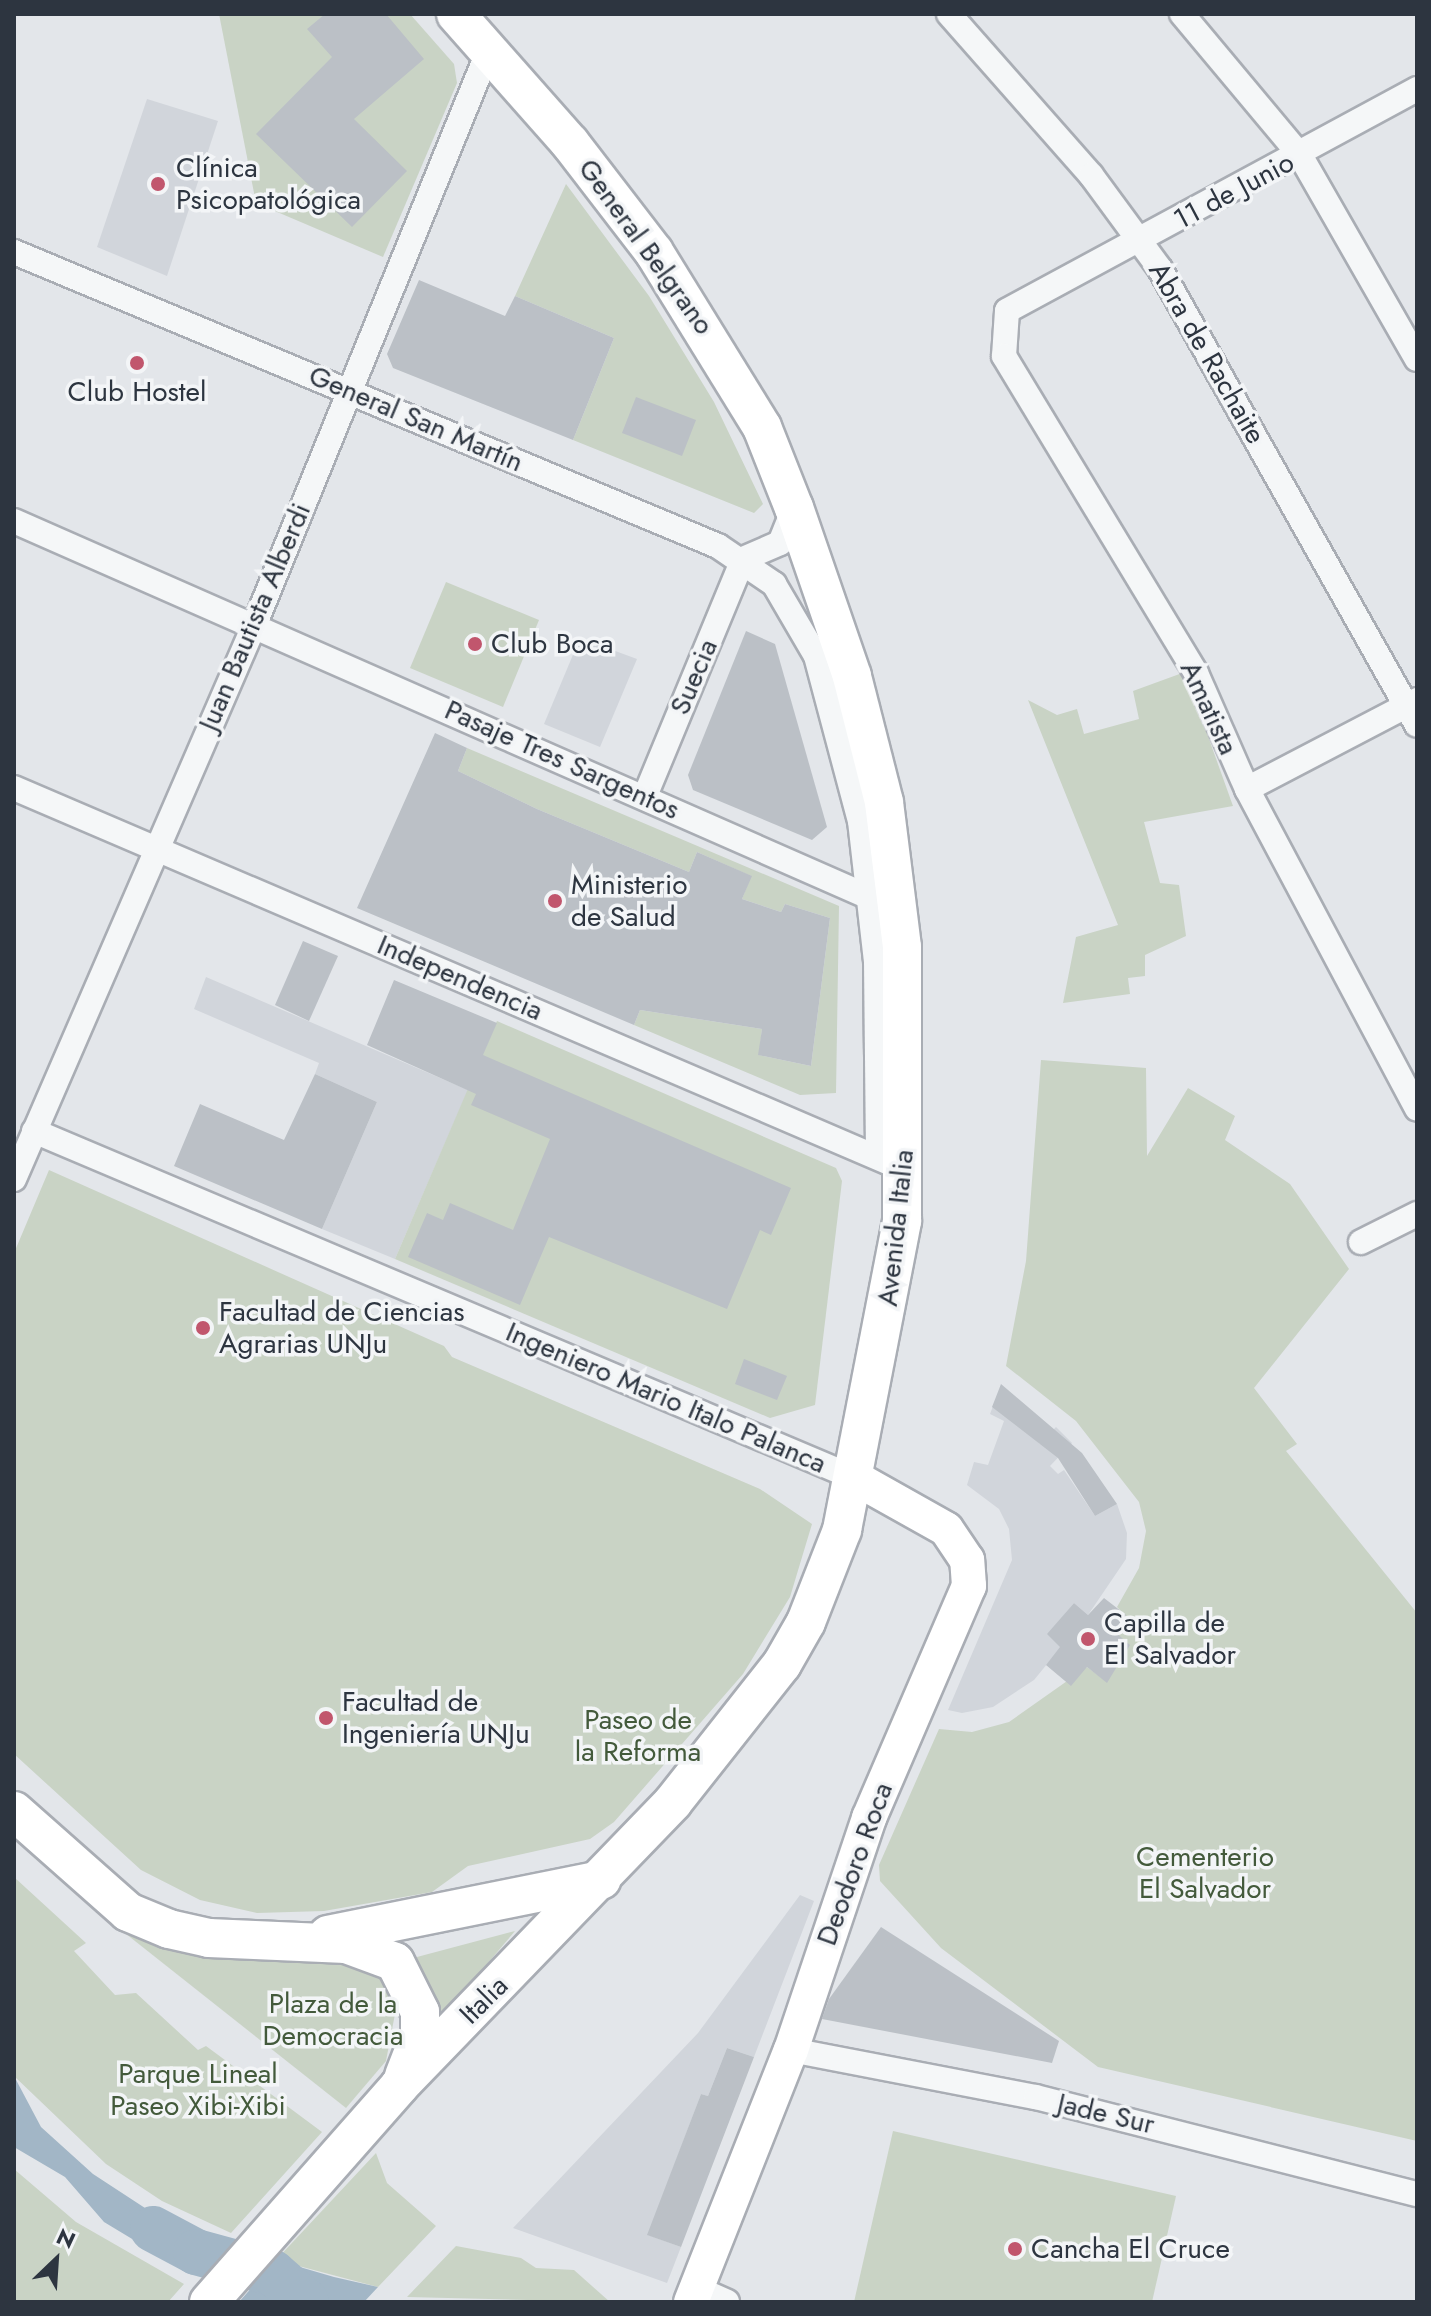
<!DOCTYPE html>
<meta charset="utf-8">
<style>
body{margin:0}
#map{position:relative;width:1431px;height:2316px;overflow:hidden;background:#e3e6ea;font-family:Jost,sans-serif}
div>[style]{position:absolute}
.built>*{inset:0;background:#d1d5db}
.green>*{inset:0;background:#c9d3c5}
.water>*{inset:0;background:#a2b6c6}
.river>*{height:46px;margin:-23px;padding:0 23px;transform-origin:23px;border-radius:23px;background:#a2b6c6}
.building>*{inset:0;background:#bbc0c6}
.roads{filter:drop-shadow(2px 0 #a9adb4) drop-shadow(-2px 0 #a9adb4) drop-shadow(0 2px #a9adb4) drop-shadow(0 -2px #a9adb4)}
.street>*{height:24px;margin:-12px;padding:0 12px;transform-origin:12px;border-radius:12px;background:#f5f7f8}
.secondary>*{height:34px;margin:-17px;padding:0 17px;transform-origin:17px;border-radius:17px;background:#fff}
.primary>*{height:38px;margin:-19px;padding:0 19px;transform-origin:19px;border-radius:19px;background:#fff}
.dots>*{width:22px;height:22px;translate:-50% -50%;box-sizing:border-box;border:4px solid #f3f5f7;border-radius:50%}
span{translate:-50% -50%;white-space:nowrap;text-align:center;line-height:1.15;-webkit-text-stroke:7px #f3f5f7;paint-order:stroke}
.poi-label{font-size:28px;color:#2d3540}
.left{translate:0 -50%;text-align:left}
.street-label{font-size:28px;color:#2d3540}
.park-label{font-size:28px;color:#435a3b}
.frame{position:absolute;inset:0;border:16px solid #2d3540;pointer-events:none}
.north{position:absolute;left:16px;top:2220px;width:80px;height:80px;-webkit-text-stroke:6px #f3f5f7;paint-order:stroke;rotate:25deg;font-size:22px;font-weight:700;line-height:32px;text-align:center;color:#2d3540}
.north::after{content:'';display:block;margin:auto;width:28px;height:36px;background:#2d3540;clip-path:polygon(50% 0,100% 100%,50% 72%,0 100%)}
</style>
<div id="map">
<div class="built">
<i style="clip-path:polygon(147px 99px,218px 121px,167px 276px,97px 247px)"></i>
<i style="clip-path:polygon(580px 638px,637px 659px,600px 747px,544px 724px)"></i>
<i style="clip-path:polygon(206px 977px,468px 1090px,395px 1259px,322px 1229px,377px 1102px,315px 1074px,319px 1063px,194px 1009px)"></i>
<i style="clip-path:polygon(995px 1401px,1040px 1444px,1056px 1427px,1072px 1443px,1050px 1466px,1058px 1474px,1064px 1470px,1095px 1516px,1117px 1504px,1127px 1533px,1126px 1559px,1088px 1615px,1074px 1603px,1048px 1634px,1061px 1647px,1034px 1680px,993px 1707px,962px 1713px,948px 1710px,1012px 1560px,1009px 1529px,999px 1509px,967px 1485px,974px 1462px,988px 1465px,1004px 1421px,990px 1414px)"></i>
<i style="clip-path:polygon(800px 1895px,814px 1901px,754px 2057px,727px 2048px,708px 2096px,701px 2094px,648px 2235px,681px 2247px,667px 2283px,513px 2228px,698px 2033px)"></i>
</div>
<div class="green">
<i style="clip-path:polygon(219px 14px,410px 14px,454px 64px,457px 83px,383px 257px,256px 203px)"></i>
<i style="clip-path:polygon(566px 184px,649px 296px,714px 402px,763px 504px,754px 513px,573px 440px,614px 338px,515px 296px)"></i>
<i style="clip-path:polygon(446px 582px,539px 620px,503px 707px,410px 668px)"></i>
<i style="clip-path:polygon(1185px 672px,1233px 806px,1144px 822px,1160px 883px,1179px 885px,1186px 936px,1145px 955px,1145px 976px,1128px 978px,1130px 994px,1063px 1003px,1076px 937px,1118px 925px,1028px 700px,1057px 715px,1077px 709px,1084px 734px,1139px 719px,1133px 691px)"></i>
<i style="clip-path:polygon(467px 748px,839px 906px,836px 1093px,800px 1095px,634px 1025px,640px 1010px,762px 1029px,759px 1055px,811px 1066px,830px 918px,785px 904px,781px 912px,742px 899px,751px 876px,697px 852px,689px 872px,537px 809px,458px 771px)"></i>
<i style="clip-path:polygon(497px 1021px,836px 1168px,842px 1181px,815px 1405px,770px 1418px,395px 1259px)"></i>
<i style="clip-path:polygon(1041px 1060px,1146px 1068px,1147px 1156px,1188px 1088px,1235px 1116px,1225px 1140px,1290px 1184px,1349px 1269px,1254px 1388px,1297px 1444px,1286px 1451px,1417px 1613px,1417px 2141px,1098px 2067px,941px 1948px,880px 1881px,879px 1865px,939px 1729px,972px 1732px,1009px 1722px,1087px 1667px,1107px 1682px,1114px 1631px,1126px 1616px,1117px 1607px,1139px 1568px,1146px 1531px,1139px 1502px,1076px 1421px,1006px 1366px,1026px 1261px)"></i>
<i style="clip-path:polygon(49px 1170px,444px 1346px,452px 1357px,760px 1489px,812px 1524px,790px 1597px,743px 1674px,614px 1822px,590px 1839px,468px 1866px,432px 1892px,324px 1911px,257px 1913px,200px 1900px,141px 1870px,14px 1754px,14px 1253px)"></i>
<i style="clip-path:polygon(14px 1877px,86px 1943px,74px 1951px,115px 1995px,136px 1993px,198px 2050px,206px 2046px,322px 2132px,231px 2233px,162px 2201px,106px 2164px,14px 2076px)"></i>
<i style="clip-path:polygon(116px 1926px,378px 1970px,395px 2014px,386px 2061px,346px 2108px)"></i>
<i style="clip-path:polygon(515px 1931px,448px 2010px,440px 2011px,414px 1962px,417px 1957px)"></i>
<i style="clip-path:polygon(893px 2131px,1176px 2196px,1152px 2302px,854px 2302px)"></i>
<i style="clip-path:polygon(376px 2153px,387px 2183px,436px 2226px,378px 2287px,276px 2260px)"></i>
<i style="clip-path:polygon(14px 2169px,76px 2222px,184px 2284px,168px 2302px,14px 2302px)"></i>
<i style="clip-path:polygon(456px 2246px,521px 2258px,536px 2268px,574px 2270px,610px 2302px,407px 2297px)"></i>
</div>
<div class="water">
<i style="clip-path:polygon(14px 2076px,41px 2127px,93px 2174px,171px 2225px,221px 2244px,203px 2263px,167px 2260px,104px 2222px,65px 2177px,14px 2147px)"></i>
<i style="clip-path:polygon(276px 2260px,334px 2277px,378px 2287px,364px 2302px,239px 2302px)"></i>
</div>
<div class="river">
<i style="left:153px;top:2229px;width:49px;rotate:28.1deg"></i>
<i style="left:196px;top:2252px;width:80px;rotate:15.3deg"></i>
<i style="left:273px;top:2273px;width:44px;rotate:41.3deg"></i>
</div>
<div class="building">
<i style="clip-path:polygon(325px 14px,386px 14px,424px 59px,354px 119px,407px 171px,352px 227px,256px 134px,332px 57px,307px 29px)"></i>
<i style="clip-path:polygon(419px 280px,505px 316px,515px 296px,614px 338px,573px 440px,393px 368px,387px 354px)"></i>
<i style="clip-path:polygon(636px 397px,696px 420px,682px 456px,622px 433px)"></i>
<i style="clip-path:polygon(746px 631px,775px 644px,827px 827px,812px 840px,693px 790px,688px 775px)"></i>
<i style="clip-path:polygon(435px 733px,467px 748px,458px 771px,537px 809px,689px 872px,697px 852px,752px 876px,742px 899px,781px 912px,785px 904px,830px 918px,811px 1066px,758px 1055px,762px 1029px,640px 1010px,634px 1025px,357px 908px)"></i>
<i style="clip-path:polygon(303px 941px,338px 956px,309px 1021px,275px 1005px)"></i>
<i style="clip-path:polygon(394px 980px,497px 1023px,483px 1055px,791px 1188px,771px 1235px,760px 1230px,727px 1309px,549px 1237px,520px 1305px,408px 1257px,427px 1213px,443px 1220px,450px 1203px,513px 1230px,550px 1139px,471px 1105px,476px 1094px,367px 1045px)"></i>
<i style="clip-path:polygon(315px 1074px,377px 1102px,322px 1229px,174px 1166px,200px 1104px,284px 1140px)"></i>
<i style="clip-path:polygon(744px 1359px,787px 1376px,777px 1400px,735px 1384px)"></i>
<i style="clip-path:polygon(1001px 1384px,1082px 1453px,1117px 1504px,1095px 1516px,1058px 1458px,992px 1407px)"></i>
<i style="clip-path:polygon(1104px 1598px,1126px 1615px,1114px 1631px,1130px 1645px,1107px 1683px,1087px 1667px,1071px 1686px,1046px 1665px,1060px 1647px,1047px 1634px,1074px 1603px,1088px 1615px)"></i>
<i style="clip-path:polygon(881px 1927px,1059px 2041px,1052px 2063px,822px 2019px,829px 1999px)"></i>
<i style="clip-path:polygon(727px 2048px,754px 2057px,681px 2247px,647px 2235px,701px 2094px,708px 2096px)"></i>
</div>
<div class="roads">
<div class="street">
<i style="left:949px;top:14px;width:215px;rotate:48.6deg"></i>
<i style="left:1091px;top:175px;width:117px;rotate:53.7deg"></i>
<i style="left:1160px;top:269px;width:523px;rotate:60.59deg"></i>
<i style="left:1182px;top:14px;width:184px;rotate:50.1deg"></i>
<i style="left:1300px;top:155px;width:235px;rotate:60.2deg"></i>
<i style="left:1417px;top:89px;width:466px;rotate:151.6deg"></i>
<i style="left:1007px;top:311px;width:45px;rotate:93.8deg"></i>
<i style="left:1004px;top:356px;width:371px;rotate:58.8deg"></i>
<i style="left:1196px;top:673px;width:127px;rotate:66.3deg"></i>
<i style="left:1247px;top:789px;width:362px;rotate:62deg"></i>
<i style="left:14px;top:252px;width:763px;rotate:22.67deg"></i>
<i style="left:718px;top:546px;width:68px;rotate:34.2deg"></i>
<i style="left:774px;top:584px;width:83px;rotate:59.7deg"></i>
<i style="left:816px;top:656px;width:171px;rotate:75.1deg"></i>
<i style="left:860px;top:821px;width:141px;rotate:83.5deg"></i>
<i style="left:876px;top:961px;width:196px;rotate:89.4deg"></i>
<i style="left:14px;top:521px;width:934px;rotate:23.74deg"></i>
<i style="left:743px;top:559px;width:40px;rotate:-23.4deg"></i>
<i style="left:780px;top:543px;width:35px;rotate:-68deg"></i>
<i style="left:14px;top:788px;width:955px;rotate:23.18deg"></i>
<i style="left:1247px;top:789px;width:192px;rotate:-27.6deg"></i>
<i style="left:645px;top:796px;width:256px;rotate:-67.5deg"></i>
<i style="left:34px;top:1131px;width:891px;rotate:22.91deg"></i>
<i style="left:14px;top:1179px;width:603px;rotate:-66.54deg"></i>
<i style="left:254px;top:626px;width:620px;rotate:-67.82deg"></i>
<i style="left:1361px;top:1242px;width:63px;rotate:-26.6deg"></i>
<i style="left:791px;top:2050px;width:249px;rotate:10.9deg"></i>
<i style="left:1036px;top:2097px;width:393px;rotate:14.3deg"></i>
<i style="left:696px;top:2288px;width:34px;rotate:24deg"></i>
</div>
<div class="secondary">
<i style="left:691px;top:2302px;width:271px;rotate:-68.4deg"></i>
<i style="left:791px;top:2050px;width:245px;rotate:-71.4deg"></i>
<i style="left:869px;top:1818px;width:253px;rotate:-66.7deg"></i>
<i style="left:969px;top:1586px;width:26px;rotate:-94deg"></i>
<i style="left:967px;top:1560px;width:37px;rotate:-124deg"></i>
<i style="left:946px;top:1529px;width:104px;rotate:-150.7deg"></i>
</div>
<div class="primary">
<i style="left:14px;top:1811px;width:152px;rotate:41.5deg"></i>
<i style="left:128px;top:1912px;width:44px;rotate:22.5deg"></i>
<i style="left:169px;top:1929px;width:41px;rotate:12.7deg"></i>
<i style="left:209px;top:1938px;width:137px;rotate:2.5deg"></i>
<i style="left:346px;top:1944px;width:52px;rotate:20.2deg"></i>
<i style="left:395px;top:1962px;width:56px;rotate:63.4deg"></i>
<i style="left:420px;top:2012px;width:23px;rotate:90deg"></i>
<i style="left:420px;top:2035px;width:44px;rotate:111.3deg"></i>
<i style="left:328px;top:1935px;width:279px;rotate:-11.4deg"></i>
<i style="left:209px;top:2302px;width:289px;rotate:-48.6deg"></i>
<i style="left:400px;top:2085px;width:393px;rotate:-46deg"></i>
<i style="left:673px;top:1802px;width:176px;rotate:-51.7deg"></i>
<i style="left:782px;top:1664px;width:48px;rotate:-60.3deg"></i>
<i style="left:806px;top:1622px;width:99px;rotate:-68.6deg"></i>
<i style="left:842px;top:1530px;width:315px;rotate:-79deg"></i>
<i style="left:902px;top:1221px;width:274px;rotate:-90deg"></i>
<i style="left:902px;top:947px;width:146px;rotate:-97.1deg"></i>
<i style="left:884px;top:802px;width:130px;rotate:-104.3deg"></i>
<i style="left:852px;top:676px;width:178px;rotate:-109deg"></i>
<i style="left:794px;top:508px;width:87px;rotate:-111.6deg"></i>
<i style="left:762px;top:427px;width:206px;rotate:-121.7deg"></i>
<i style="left:654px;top:252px;width:138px;rotate:-127.6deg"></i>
<i style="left:570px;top:143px;width:172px;rotate:-131.5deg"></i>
</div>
</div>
<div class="dots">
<i style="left:158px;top:184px;background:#c1566d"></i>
<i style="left:137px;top:363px;background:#c1566d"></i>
<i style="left:475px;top:644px;background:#c1566d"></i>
<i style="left:555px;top:901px;background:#c1566d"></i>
<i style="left:203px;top:1328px;background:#c1566d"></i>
<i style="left:1088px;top:1639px;background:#c1566d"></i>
<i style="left:326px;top:1718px;background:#c1566d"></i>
<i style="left:1015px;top:2249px;background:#c1566d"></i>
</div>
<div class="poi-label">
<span class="left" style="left:176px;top:184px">Clínica<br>Psicopatológica</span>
<span style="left:137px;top:392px">Club Hostel</span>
<span class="left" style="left:491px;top:644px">Club Boca</span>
<span class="left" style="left:571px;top:901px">Ministerio<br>de Salud</span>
<span class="left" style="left:219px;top:1328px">Facultad de Ciencias<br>Agrarias UNJu</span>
<span class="left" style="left:1104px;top:1639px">Capilla de<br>El Salvador</span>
<span class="left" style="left:342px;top:1718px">Facultad de<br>Ingeniería UNJu</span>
<span class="left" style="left:1031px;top:2249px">Cancha El Cruce</span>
</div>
<div class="street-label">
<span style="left:1234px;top:191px;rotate:-28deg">11 de Junio</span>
<span style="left:646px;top:247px;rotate:54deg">General Belgrano</span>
<span style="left:1207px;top:353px;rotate:60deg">Abra de Rachaite</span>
<span style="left:416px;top:419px;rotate:23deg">General San Martín</span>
<span style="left:255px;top:617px;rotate:-67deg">Juan Bautista Alberdi</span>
<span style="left:694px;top:677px;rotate:-67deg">Suecia</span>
<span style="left:1209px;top:708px;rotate:65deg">Amatista</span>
<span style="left:562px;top:760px;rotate:24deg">Pasaje Tres Sargentos</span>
<span style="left:460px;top:978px;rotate:23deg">Independencia</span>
<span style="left:896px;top:1228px;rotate:-84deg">Avenida Italia</span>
<span style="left:666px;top:1398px;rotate:23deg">Ingeniero Mario Italo Palanca</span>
<span style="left:855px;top:1864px;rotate:-70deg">Deodoro Roca</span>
<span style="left:484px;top:2000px;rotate:-45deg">Italia</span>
<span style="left:1106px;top:2114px;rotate:13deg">Jade Sur</span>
</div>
<div class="park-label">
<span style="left:638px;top:1736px">Paseo de<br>la Reforma</span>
<span style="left:1205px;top:1873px">Cementerio<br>El Salvador</span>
<span style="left:333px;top:2020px">Plaza de la<br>Democracia</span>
<span style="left:198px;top:2090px">Parque Lineal<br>Paseo Xibi-Xibi</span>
</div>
<div class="frame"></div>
<div class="north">N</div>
</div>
